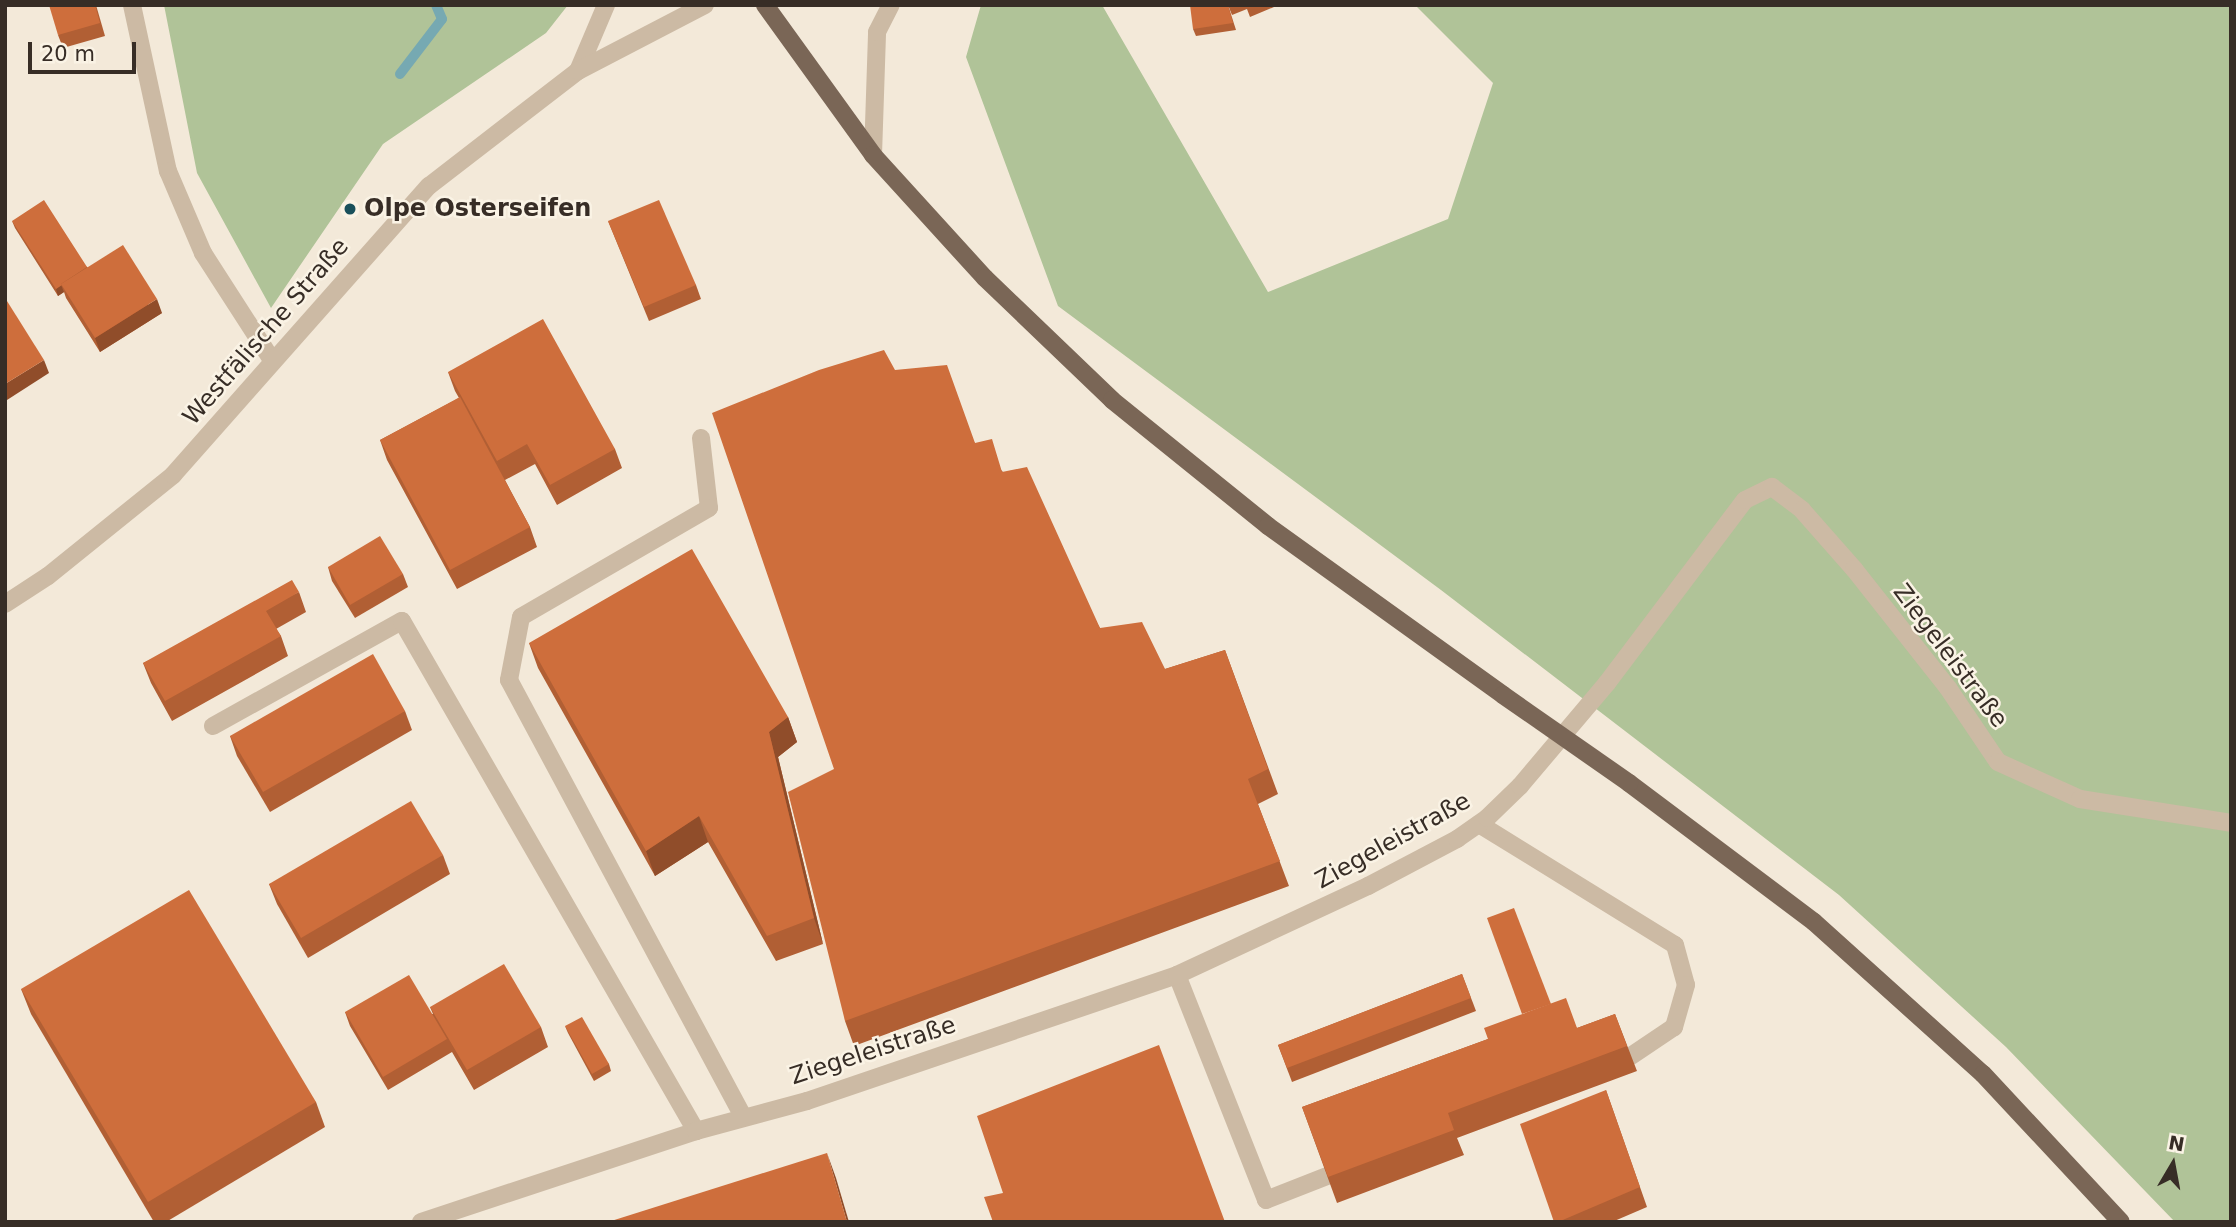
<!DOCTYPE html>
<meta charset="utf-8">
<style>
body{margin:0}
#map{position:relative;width:2236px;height:1227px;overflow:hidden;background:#f3e9d9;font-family:"DejaVu Sans",sans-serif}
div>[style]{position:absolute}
.green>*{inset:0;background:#b0c398}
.stream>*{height:10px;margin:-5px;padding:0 5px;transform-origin:5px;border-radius:5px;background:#76a9b2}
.minor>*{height:18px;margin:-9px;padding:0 9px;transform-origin:9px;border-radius:9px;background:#ccbaa4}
.major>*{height:18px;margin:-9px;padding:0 9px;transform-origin:9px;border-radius:9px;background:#7a6656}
.major-bridge>*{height:18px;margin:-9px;padding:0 9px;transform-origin:9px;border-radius:9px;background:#7a6656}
.wall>*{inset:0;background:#b15f34}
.shaded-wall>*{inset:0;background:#904d2a}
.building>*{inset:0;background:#ce6e3c}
.dots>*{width:19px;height:19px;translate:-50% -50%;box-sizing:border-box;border:4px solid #faf3e5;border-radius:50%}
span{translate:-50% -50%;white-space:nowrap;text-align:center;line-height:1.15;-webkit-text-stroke:5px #faf3e5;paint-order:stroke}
.poi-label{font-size:24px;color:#372d26;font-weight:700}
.left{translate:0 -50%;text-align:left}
.street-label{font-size:24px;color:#372d26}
.frame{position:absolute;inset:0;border:7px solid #372d26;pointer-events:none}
.north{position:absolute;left:2138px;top:1129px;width:70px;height:70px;-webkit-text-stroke:5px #faf3e5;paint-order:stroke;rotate:10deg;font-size:19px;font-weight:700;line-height:28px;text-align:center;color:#372d26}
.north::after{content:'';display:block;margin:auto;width:24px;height:32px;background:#372d26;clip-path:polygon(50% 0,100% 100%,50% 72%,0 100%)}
.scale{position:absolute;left:28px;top:42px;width:108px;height:32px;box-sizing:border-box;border:4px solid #372d26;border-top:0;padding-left:9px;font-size:21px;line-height:24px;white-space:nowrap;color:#372d26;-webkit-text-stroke:5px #faf3e5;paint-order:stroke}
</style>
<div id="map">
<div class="green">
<i style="clip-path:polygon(164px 5px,568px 5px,546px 33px,383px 144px,271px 308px,197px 173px)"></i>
<i style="clip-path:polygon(981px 5px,1102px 5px,1268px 292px,1448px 219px,1493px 83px,1415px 5px,2231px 5px,2231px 1222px,2175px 1222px,2006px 1047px,1839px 895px,1441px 590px,1058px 306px,966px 57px)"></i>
</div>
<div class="stream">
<i style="left:400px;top:74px;width:69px;rotate:-52.6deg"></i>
<i style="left:442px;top:19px;width:15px;rotate:-113deg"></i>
</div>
<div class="minor">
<i style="left:132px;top:5px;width:170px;rotate:77.8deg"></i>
<i style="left:168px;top:171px;width:89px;rotate:66.9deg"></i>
<i style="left:203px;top:253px;width:127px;rotate:57.2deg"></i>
<i style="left:578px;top:71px;width:72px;rotate:-67deg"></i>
<i style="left:873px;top:155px;width:123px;rotate:-88.1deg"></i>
<i style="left:877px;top:32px;width:30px;rotate:-63deg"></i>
<i style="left:701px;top:438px;width:70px;rotate:83.5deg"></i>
<i style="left:709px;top:508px;width:217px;rotate:149.9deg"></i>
<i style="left:521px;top:617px;width:64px;rotate:100.8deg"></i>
<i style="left:509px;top:680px;width:495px;rotate:61.8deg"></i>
<i style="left:5px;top:604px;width:51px;rotate:-33.1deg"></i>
<i style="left:48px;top:576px;width:161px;rotate:-38.9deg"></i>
<i style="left:173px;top:475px;width:386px;rotate:-48.5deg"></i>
<i style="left:429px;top:186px;width:188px;rotate:-37.7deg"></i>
<i style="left:578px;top:71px;width:143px;rotate:-27.5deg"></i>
<i style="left:213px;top:726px;width:216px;rotate:-29.1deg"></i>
<i style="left:402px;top:621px;width:589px;rotate:60.04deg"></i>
<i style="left:1479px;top:824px;width:230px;rotate:31.7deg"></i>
<i style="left:1675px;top:945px;width:41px;rotate:74.6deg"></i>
<i style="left:1686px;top:985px;width:44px;rotate:105.9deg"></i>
<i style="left:1674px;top:1027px;width:52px;rotate:146deg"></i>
<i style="left:1177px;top:975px;width:242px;rotate:68.4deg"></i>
<i style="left:1266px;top:1200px;width:66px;rotate:-21.5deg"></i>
<i style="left:421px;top:1222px;width:290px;rotate:-18.3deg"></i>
<i style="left:696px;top:1131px;width:115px;rotate:-15.1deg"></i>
<i style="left:807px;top:1101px;width:391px;rotate:-18.8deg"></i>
<i style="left:1177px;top:975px;width:211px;rotate:-25deg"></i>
<i style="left:1368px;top:886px;width:101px;rotate:-27.8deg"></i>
<i style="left:1457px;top:839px;width:37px;rotate:-35deg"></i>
<i style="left:1487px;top:818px;width:46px;rotate:-44.1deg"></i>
<i style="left:1520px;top:786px;width:135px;rotate:-49.8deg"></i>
<i style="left:1607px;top:683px;width:229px;rotate:-53deg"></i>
<i style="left:1745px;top:500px;width:30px;rotate:-26deg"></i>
<i style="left:1772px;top:487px;width:38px;rotate:37deg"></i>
<i style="left:1802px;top:510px;width:79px;rotate:48.6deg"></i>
<i style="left:1854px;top:569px;width:152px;rotate:51.7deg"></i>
<i style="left:1948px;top:688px;width:89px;rotate:56deg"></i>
<i style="left:1998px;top:762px;width:90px;rotate:24.3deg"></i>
<i style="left:2080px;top:799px;width:153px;rotate:9deg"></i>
</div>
<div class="major">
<i style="left:765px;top:5px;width:185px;rotate:54.2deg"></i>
<i style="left:873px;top:155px;width:166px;rotate:47.7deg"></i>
<i style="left:985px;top:278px;width:176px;rotate:43.8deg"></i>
<i style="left:1112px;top:400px;width:201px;rotate:38.9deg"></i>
<i style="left:1268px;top:526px;width:289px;rotate:35.7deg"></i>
<i style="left:1629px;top:783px;width:231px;rotate:36.9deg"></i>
<i style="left:1814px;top:922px;width:227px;rotate:42deg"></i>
<i style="left:1983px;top:1074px;width:202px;rotate:47deg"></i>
</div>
<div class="major-bridge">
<i style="left:1503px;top:695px;width:154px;rotate:34.9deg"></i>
</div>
<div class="wall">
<i style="clip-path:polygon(96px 5px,105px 36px,63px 48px,58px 35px)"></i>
<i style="clip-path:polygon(1228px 5px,1273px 5px,1274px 7px,1250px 17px,1247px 9px,1232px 15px)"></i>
<i style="clip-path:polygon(1228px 5px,1236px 30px,1196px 36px,1193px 29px)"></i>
<i style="clip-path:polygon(12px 221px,162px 313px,100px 352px,66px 298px,64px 292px,58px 296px,15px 228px)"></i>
<i style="clip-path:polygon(608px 221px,696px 285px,701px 299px,649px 321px)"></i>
<i style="clip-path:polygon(895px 370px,975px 443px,1003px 472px,1100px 628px,1165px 669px,1225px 650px,1278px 794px,1258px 804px,1289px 886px,854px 1046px,845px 1021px,834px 769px)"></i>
<i style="clip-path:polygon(448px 372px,615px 449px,622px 468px,557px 505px,535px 464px,505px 480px,530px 527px,537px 547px,457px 589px,387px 460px,380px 440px,459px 398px,455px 391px)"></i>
<i style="clip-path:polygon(328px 567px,403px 574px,408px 587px,355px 618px,332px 581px)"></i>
<i style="clip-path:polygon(299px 592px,306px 612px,276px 629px,281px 636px,288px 656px,172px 721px,151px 683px,143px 663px)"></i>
<i style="clip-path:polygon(529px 643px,788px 717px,797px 742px,778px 757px,823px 944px,776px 961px,708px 842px,655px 876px,538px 668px)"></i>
<i style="clip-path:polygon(405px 711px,412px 730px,270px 812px,237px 756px,230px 736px)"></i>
<i style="clip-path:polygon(443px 855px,450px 874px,308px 958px,277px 904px,269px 884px)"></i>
<i style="clip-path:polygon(1462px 974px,1476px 1011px,1292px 1082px,1278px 1045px)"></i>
<i style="clip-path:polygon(21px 989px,316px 1102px,325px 1127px,166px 1222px,154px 1222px,31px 1014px)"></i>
<i style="clip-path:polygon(1551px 1004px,1577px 1028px,1615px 1014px,1637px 1071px,1457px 1138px,1464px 1155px,1337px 1203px,1302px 1107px,1488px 1039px)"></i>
<i style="clip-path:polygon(430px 1007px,541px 1027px,548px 1047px,474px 1090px,452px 1052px,388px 1090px,350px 1026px,345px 1012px,433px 1014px)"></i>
<i style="clip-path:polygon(565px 1026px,609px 1064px,611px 1071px,594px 1081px,568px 1033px)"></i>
<i style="clip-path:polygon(1606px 1090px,1647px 1207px,1612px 1222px,1554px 1222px)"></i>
</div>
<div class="shaded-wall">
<i style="clip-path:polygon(61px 285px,64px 292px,58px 296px,56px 289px)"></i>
<i style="clip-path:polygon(157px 299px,162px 313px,100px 352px,95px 338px)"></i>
<i style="clip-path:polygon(44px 360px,49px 373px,7px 400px,5px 394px,5px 384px)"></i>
<i style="clip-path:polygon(788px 717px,797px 742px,778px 757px,823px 944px,814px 918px,769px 732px)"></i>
<i style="clip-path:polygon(699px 816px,708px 842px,655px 876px,646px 851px)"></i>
<i style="clip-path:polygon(827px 1153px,836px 1178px,849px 1222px,847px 1222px)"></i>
</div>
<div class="building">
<i style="clip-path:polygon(49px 5px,95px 5px,100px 23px,58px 35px)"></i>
<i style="clip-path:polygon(1190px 5px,1228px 5px,1233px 23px,1193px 29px)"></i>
<i style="clip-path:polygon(44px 200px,87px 267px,61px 284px,62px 285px,56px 289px,12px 221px)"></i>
<i style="clip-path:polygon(659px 200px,696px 285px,644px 307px,608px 221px)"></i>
<i style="clip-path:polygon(123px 245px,157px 299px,95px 338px,61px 284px)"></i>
<i style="clip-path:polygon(7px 301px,44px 360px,5px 384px,5px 302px)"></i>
<i style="clip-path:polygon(543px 319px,615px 449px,550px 485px,527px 444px,497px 461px,448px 372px)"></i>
<i style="clip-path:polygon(884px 350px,895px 370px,947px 365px,975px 443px,992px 439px,1002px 472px,1027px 467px,1100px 628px,1142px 622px,1165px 669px,1225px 650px,1268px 769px,1248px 779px,1280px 861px,845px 1021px,788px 792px,834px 769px,712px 413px,819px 370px)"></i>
<i style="clip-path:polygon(460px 397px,530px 527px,450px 570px,380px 440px)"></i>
<i style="clip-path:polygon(380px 536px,403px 574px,350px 605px,328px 567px)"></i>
<i style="clip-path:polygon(692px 549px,788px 717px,769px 732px,814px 918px,767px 936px,699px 816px,646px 851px,529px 643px)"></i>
<i style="clip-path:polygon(292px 580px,299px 592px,266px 611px,281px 636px,165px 701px,143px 663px)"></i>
<i style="clip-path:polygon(373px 654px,405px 711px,263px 792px,230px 736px)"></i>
<i style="clip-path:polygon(411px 801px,443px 855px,301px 938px,269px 884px)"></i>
<i style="clip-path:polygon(189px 890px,316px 1102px,148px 1202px,21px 989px)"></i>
<i style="clip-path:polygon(1514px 908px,1551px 1004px,1522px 1014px,1487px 918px)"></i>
<i style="clip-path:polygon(504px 964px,541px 1027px,467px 1070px,430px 1007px)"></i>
<i style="clip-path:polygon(1462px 974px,1471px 998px,1287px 1068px,1278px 1045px)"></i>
<i style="clip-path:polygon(409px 975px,447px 1039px,383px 1077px,345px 1012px)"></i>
<i style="clip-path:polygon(1566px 998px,1577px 1028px,1615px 1014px,1627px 1046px,1448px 1113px,1454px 1130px,1328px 1177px,1302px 1107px,1488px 1039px,1484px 1028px)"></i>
<i style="clip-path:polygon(582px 1017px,609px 1064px,592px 1074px,565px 1026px)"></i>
<i style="clip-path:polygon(1159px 1045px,1225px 1222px,993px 1222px,984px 1197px,1003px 1193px,977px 1116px)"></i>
<i style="clip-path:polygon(1606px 1090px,1640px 1187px,1558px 1222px,1554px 1222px,1520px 1124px)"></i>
<i style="clip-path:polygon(827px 1153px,847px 1222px,608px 1222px)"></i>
</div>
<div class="dots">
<i style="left:350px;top:209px;background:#19505b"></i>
</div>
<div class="poi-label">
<span class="left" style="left:364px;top:209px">Olpe Osterseifen</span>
</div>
<div class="street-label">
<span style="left:266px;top:332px;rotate:-49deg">Westfälische Straße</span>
<span style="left:1950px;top:656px;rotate:53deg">Ziegeleistraße</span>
<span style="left:1393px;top:841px;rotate:-29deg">Ziegeleistraße</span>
<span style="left:873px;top:1051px;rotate:-18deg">Ziegeleistraße</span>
</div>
<div class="frame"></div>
<div class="north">N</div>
<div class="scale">20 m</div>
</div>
